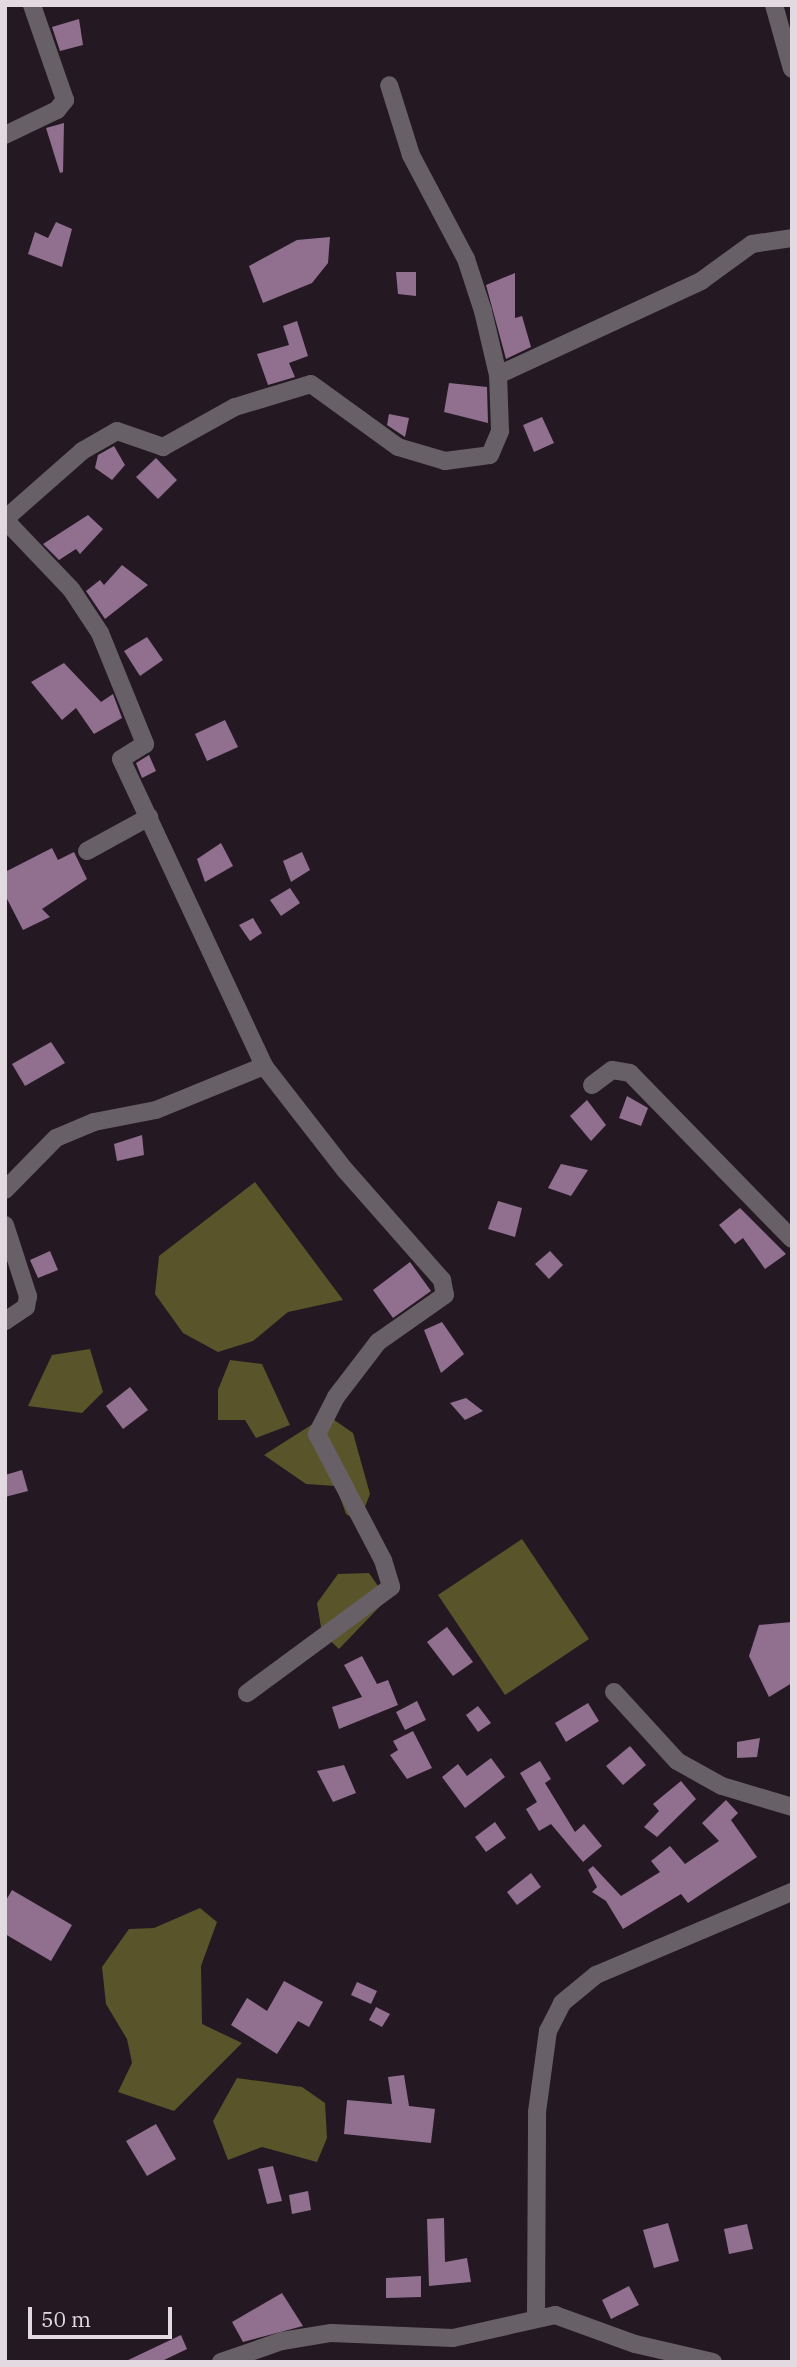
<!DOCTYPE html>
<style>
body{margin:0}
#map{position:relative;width:797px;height:2367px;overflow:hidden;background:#241823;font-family:"IBM Plex Serif",serif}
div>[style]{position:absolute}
.forest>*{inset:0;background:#595429}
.building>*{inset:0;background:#916f8f}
.minor>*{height:18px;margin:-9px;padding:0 9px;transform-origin:9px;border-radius:9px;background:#676167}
span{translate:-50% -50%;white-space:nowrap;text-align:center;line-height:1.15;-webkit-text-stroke:7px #241823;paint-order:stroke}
.frame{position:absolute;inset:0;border:7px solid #e2d9e1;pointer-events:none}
.scale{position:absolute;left:28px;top:2307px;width:144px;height:32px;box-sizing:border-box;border:4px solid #e2d9e1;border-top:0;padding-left:9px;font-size:21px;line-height:24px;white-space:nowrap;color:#e2d9e1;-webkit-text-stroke:5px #241823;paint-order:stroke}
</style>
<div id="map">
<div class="forest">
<i style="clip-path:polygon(255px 1182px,343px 1300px,288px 1312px,253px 1341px,218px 1352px,183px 1333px,155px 1294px,159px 1256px)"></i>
<i style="clip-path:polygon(90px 1349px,103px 1392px,82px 1413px,28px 1406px,52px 1355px)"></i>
<i style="clip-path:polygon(230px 1360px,262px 1364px,290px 1425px,256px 1438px,245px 1420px,218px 1420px,218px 1390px)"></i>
<i style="clip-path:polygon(327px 1415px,353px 1433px,370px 1494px,359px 1522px,346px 1514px,336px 1486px,306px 1484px,264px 1455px)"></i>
<i style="clip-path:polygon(522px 1539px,589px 1639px,505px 1695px,438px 1595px)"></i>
<i style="clip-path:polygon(369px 1573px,387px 1599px,339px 1649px,322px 1633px,317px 1603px,338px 1574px)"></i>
<i style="clip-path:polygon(200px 1908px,217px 1922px,201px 1966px,202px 2024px,242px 2043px,174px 2111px,118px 2092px,132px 2063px,127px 2039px,106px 2004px,102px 1967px,129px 1929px,154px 1928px)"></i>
<i style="clip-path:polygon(237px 2078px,302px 2087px,325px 2103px,327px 2138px,317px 2162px,262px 2147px,228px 2160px,213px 2121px)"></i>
</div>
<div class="building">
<i style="clip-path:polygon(79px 19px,83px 45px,60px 51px,52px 27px)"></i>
<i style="clip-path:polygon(64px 123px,63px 172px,60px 173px,46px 128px)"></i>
<i style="clip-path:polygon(56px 222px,72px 229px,62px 267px,28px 254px,35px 232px,48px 238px)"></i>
<i style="clip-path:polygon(330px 237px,328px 263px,312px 283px,263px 303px,249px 266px,297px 240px)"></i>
<i style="clip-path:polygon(396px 272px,416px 272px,416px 296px,398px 294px)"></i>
<i style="clip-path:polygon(515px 273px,515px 318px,522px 316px,531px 347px,506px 359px,486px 285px)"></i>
<i style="clip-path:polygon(297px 321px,308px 356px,289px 363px,295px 377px,268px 385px,257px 354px,289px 345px,283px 326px)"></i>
<i style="clip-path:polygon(449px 383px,487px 387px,488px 423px,444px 412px)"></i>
<i style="clip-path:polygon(389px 414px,409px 418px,405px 437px,387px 425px)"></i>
<i style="clip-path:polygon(542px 417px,554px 443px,534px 452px,523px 425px)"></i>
<i style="clip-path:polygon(114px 446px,125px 465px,112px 480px,95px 468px,98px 455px)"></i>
<i style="clip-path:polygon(156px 458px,177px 480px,158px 499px,136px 477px)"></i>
<i style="clip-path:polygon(88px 515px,103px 529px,80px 554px,76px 549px,59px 560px,43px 544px)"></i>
<i style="clip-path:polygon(122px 565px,148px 585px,105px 619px,86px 591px,100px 580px,104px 585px)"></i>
<i style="clip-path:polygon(147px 637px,163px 660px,140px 676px,124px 651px)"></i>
<i style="clip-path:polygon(64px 663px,101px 702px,113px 694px,122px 718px,94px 734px,76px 708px,62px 720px,31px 682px)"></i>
<i style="clip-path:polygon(225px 720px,238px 747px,207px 761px,195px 734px)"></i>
<i style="clip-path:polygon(149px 755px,156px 771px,142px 778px,136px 763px)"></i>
<i style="clip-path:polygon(221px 843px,233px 866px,205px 882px,197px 859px)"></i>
<i style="clip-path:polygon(52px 848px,58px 860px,74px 852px,87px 879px,42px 909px,50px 917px,23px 930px,5px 895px,5px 872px)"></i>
<i style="clip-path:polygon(302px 852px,310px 870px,291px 882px,283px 861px)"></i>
<i style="clip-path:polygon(290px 888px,300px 903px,281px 916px,270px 900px)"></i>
<i style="clip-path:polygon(253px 918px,262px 933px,250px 941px,239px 925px)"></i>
<i style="clip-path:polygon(51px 1042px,65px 1063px,25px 1086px,12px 1064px)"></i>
<i style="clip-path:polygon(627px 1096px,648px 1108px,641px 1126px,619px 1118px)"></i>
<i style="clip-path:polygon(587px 1100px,606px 1125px,591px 1141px,570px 1116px)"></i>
<i style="clip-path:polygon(142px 1135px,144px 1155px,117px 1161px,114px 1144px)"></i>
<i style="clip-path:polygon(561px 1164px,588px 1170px,571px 1196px,548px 1188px)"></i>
<i style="clip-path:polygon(498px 1201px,522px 1208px,515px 1237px,488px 1229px)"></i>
<i style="clip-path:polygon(740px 1208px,786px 1254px,765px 1269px,743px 1238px,735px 1244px,719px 1225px)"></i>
<i style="clip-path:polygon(50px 1251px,58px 1270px,38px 1278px,30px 1260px)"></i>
<i style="clip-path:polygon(550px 1251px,563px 1265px,549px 1279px,535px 1264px)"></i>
<i style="clip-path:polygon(410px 1262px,431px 1291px,393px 1318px,373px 1290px)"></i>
<i style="clip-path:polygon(442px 1322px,464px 1354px,441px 1373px,424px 1330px)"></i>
<i style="clip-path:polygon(130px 1387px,148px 1410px,123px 1429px,106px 1406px)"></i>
<i style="clip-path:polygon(466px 1398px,483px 1411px,465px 1420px,450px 1403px)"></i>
<i style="clip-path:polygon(22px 1470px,28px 1491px,5px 1497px,5px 1475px)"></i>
<i style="clip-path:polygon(792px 1622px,792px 1683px,769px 1697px,749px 1656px,759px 1625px)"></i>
<i style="clip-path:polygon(447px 1627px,473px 1662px,453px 1676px,427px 1642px)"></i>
<i style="clip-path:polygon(362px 1656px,377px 1684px,388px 1680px,398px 1705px,339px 1729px,332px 1707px,362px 1697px,344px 1665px)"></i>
<i style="clip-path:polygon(417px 1701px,426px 1720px,405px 1730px,396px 1712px)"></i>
<i style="clip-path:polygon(588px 1703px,599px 1721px,566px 1742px,555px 1723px)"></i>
<i style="clip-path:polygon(478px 1706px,491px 1723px,478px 1732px,466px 1715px)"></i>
<i style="clip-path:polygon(413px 1731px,432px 1768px,407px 1779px,390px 1755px,398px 1750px,393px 1741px)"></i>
<i style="clip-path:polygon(760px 1738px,757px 1757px,737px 1758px,737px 1742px)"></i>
<i style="clip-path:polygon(630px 1746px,646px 1765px,623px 1785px,606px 1766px)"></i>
<i style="clip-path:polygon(491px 1758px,505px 1777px,465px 1808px,442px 1777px,458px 1764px,467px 1776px)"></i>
<i style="clip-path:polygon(540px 1761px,551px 1779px,545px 1783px,575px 1832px,584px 1824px,602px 1846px,583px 1862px,551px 1824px,539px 1831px,526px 1809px,537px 1802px,520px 1773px)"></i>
<i style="clip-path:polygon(344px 1765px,356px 1793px,333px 1802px,317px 1771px)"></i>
<i style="clip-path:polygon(681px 1781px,696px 1799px,657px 1837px,644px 1827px,659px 1811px,653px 1804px)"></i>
<i style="clip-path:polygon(726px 1800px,738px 1813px,731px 1820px,757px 1857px,688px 1903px,681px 1894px,623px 1929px,606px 1901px,592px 1892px,597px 1887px,588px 1870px,593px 1866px,621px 1896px,660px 1872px,651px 1861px,670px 1846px,685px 1864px,719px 1841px,702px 1823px)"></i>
<i style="clip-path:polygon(495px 1822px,506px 1838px,486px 1852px,475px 1837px)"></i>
<i style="clip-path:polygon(531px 1873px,541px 1887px,517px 1905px,507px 1892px)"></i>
<i style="clip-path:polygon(12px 1890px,72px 1925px,51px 1961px,5px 1934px,5px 1902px)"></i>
<i style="clip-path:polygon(284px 1981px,323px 2002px,309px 2027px,298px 2021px,277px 2054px,231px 2025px,247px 1998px,267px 2011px)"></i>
<i style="clip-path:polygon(357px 1982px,377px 1991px,371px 2004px,351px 1995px)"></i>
<i style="clip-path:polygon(376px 2007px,390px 2014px,382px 2027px,369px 2020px)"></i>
<i style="clip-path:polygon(404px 2075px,409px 2106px,435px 2109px,431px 2143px,344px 2134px,347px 2100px,392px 2104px,388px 2077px)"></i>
<i style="clip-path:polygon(156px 2124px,176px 2159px,147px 2176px,126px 2141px)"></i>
<i style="clip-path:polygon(273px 2166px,282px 2201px,267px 2204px,258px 2169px)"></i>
<i style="clip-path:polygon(308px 2191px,311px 2210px,292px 2214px,289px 2195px)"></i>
<i style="clip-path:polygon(444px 2218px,445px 2262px,467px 2258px,471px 2282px,429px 2286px,427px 2219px)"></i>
<i style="clip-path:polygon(668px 2223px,679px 2261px,654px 2268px,643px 2230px)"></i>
<i style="clip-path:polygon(747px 2224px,753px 2249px,729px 2254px,724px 2229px)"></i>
<i style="clip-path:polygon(421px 2276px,421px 2297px,386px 2298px,386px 2278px)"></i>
<i style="clip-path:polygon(629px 2286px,639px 2305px,611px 2319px,602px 2300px)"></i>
<i style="clip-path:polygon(282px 2293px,303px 2326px,243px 2342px,232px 2322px)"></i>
<i style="clip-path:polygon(181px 2335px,187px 2349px,160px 2362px,124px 2362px)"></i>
</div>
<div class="minor">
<i style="left:774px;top:5px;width:66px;rotate:74.3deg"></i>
<i style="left:5px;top:135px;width:58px;rotate:-25.7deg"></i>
<i style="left:57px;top:110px;width:13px;rotate:-51deg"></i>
<i style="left:65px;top:100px;width:101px;rotate:-109.2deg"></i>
<i style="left:498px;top:375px;width:224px;rotate:-24.8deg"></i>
<i style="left:701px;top:281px;width:63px;rotate:-36deg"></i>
<i style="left:752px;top:244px;width:40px;rotate:-8.5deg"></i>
<i style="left:5px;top:519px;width:103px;rotate:-41.4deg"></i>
<i style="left:82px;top:451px;width:40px;rotate:-29.7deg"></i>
<i style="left:117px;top:431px;width:49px;rotate:19.2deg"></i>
<i style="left:163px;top:447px;width:82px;rotate:-29.1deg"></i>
<i style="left:235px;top:407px;width:79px;rotate:-16.8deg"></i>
<i style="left:311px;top:384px;width:107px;rotate:35.9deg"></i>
<i style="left:398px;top:447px;width:49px;rotate:16.6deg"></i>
<i style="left:445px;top:461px;width:45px;rotate:-7.6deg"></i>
<i style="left:490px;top:455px;width:26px;rotate:-67deg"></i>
<i style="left:500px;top:431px;width:56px;rotate:-92deg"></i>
<i style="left:498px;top:375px;width:66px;rotate:-103.2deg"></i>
<i style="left:483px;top:311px;width:55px;rotate:-108.1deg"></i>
<i style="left:466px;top:259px;width:118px;rotate:-117.9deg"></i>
<i style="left:411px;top:155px;width:73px;rotate:-107.4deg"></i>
<i style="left:5px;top:520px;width:95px;rotate:46.3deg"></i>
<i style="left:71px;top:589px;width:53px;rotate:56.6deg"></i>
<i style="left:100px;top:633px;width:120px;rotate:67.9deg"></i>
<i style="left:145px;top:744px;width:28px;rotate:148deg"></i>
<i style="left:121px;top:759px;width:339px;rotate:65deg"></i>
<i style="left:264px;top:1066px;width:132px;rotate:52.1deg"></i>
<i style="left:345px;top:1170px;width:147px;rotate:48.6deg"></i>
<i style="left:442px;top:1280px;width:15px;rotate:79deg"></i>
<i style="left:445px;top:1295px;width:82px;rotate:145deg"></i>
<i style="left:378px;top:1342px;width:69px;rotate:127.4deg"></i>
<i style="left:336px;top:1397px;width:42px;rotate:117.2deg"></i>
<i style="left:317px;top:1434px;width:142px;rotate:62.4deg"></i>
<i style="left:383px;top:1560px;width:28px;rotate:73deg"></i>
<i style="left:391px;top:1587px;width:179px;rotate:143.6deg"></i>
<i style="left:87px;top:851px;width:71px;rotate:-28.7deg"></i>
<i style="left:592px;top:1085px;width:25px;rotate:-37deg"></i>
<i style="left:612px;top:1070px;width:18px;rotate:9deg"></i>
<i style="left:630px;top:1073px;width:232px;rotate:45.7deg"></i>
<i style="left:5px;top:1190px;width:73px;rotate:-45.6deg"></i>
<i style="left:56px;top:1138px;width:41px;rotate:-22.8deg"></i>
<i style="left:94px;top:1122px;width:63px;rotate:-11deg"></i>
<i style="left:156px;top:1110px;width:117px;rotate:-22.2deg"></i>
<i style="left:5px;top:1225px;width:75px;rotate:72.1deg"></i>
<i style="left:28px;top:1296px;width:11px;rotate:100deg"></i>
<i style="left:26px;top:1307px;width:25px;rotate:146deg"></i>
<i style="left:614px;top:1692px;width:93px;rotate:47.6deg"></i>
<i style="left:677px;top:1761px;width:51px;rotate:29.1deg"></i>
<i style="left:722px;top:1786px;width:73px;rotate:16.7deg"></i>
<i style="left:536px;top:2317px;width:205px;rotate:-89.7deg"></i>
<i style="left:537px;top:2112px;width:82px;rotate:-82.3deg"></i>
<i style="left:548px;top:2031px;width:31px;rotate:-63deg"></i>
<i style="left:562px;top:2003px;width:44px;rotate:-39.5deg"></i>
<i style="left:596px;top:1975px;width:213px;rotate:-23deg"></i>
<i style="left:221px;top:2362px;width:65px;rotate:-19deg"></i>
<i style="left:282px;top:2341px;width:50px;rotate:-9.3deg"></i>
<i style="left:331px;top:2333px;width:122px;rotate:2.3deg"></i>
<i style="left:453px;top:2338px;width:105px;rotate:-12.7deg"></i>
<i style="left:555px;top:2315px;width:85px;rotate:19.9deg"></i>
<i style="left:635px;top:2344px;width:80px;rotate:13deg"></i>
</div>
<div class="frame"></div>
<div class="scale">50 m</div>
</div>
